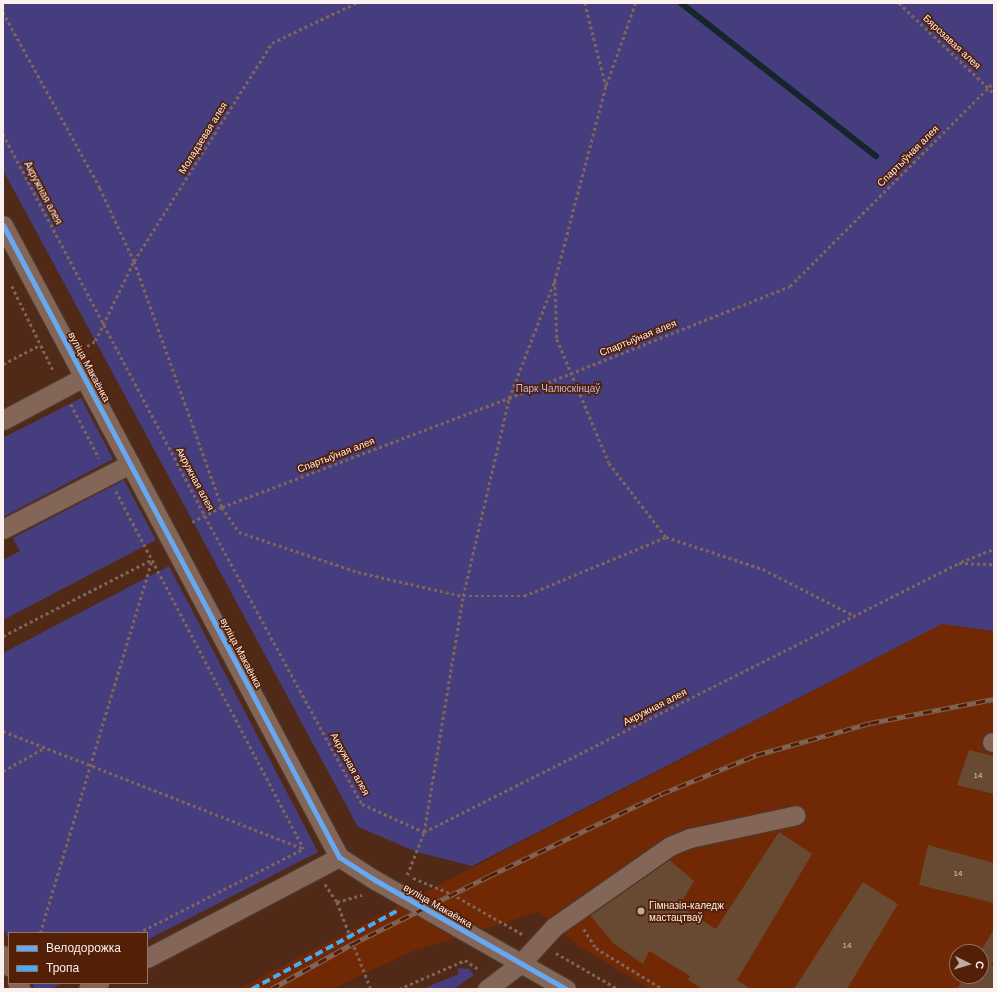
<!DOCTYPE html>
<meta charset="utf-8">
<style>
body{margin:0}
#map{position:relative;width:997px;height:992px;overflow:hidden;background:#502a17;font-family:Arial,sans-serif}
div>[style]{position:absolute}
.built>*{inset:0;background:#712804}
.green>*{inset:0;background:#463d7e}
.stream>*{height:5.5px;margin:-2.75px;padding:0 2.75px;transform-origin:2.75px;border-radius:2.75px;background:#15252b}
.building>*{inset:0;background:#674a31}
.path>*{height:2.5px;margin-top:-1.25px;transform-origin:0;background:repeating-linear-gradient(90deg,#7f6458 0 3px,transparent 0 6px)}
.roads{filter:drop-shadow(1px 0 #4e382c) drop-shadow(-1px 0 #4e382c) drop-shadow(0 1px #4e382c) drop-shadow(0 -1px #4e382c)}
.minor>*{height:19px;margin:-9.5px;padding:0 9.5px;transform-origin:9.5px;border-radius:9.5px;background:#836658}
.rail>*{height:4.5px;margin-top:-2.25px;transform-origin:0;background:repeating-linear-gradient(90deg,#541f07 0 9px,#806658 0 18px);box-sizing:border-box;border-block:1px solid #806658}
.quiet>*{height:4px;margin-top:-2px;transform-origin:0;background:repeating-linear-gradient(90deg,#46acf6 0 8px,transparent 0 12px)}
.cycleway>*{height:5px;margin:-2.5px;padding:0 2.5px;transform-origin:2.5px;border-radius:2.5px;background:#66a8f1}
.dots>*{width:11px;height:11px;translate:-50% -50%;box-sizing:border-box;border:2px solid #541f07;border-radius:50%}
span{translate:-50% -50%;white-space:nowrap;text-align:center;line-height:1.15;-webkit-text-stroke:3.5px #541f07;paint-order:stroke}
.number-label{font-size:8px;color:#d5c7bf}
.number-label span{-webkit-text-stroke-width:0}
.street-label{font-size:10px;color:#faf1ee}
.park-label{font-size:10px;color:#b8bbf0}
.poi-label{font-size:10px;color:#faf1ee}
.left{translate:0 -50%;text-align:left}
.frame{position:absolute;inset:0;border:4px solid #faf1ee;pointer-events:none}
.legend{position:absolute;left:8px;top:932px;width:140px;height:52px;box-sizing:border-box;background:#541f07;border:1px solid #967363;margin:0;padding:5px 7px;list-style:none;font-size:12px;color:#faf1ee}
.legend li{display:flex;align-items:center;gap:8px;height:20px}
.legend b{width:20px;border:1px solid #967363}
.north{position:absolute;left:949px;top:944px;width:40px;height:40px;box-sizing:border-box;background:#541f07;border:1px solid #967363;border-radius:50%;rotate:95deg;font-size:11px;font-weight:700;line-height:16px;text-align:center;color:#faf1ee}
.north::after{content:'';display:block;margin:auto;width:14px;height:18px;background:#beaba3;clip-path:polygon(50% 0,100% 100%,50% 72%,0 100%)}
</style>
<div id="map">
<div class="built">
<i style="clip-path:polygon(evenodd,942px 624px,994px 631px,994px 989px,650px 989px,578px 946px,539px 912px,410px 952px,332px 989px,238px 989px,942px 624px,957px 952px,981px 952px,981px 976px,957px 976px,957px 952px)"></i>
</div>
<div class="green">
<i style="clip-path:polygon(3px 3px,994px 3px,994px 631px,942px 624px,472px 866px,417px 852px,358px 827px,3px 170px)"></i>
<i style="clip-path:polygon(81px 398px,113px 459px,3px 517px,3px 438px)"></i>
<i style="clip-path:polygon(124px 480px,156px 540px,3px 620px,3px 560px,20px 551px,13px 538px)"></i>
<i style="clip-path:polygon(169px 566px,318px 852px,147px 940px,147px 933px,9px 933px,9px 940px,3px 928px,3px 653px)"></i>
<i style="clip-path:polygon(457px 968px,469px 969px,474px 975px,454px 989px,422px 989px,459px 974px)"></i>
<i style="clip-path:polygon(32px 983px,63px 983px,51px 989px,35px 989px)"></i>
</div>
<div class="stream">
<i style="left:681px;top:3px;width:248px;rotate:38.1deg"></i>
</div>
<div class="building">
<i style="clip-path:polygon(969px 750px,994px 756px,994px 794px,957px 785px)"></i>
<i style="clip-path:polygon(779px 832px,812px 854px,737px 980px,751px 989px,703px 989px,688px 980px,690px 976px,649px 951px,643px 964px,613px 943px,590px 915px,667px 858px,694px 881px,679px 906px,716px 929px)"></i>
<i style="clip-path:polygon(928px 845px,994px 863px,994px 903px,919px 885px)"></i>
<i style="clip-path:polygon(863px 882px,898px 904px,847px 989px,794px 989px)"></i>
<i style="clip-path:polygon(994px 929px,994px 960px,991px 964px,994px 966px,994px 989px,957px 989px,965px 976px,981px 976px,980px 952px)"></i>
</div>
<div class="path">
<i style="left:585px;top:3px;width:86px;rotate:75.8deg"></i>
<i style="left:636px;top:3px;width:89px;rotate:109.7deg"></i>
<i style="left:606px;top:87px;width:201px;rotate:104.7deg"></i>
<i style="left:555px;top:281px;width:58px;rotate:88deg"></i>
<i style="left:557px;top:339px;width:134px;rotate:67.2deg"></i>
<i style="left:609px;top:463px;width:93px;rotate:52.4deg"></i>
<i style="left:666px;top:537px;width:102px;rotate:18.3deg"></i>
<i style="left:763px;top:569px;width:103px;rotate:27.1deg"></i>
<i style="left:726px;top:3px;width:9px"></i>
<i style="left:899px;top:3px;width:131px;rotate:43.5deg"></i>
<i style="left:3px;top:12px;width:201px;rotate:61.1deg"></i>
<i style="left:100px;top:188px;width:81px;rotate:65deg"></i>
<i style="left:134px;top:261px;width:261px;rotate:70.3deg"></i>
<i style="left:222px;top:507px;width:30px;rotate:56deg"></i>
<i style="left:239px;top:532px;width:126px;rotate:18.6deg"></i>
<i style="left:358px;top:572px;width:108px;rotate:12.9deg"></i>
<i style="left:463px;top:596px;width:61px"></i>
<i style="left:524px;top:596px;width:154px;rotate:-22.6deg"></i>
<i style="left:3px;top:134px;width:432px;rotate:62.1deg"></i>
<i style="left:205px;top:516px;width:328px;rotate:61.4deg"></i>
<i style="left:362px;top:804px;width:68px;rotate:24.3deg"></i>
<i style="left:424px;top:832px;width:599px;rotate:-26.69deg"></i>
<i style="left:959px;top:563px;width:35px;rotate:2deg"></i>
<i style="left:12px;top:286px;width:96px;rotate:64deg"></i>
<i style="left:87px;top:346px;width:9px;rotate:-32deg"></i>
<i style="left:95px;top:341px;width:89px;rotate:-64deg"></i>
<i style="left:134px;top:261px;width:258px;rotate:-57.7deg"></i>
<i style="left:272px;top:43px;width:93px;rotate:-25.5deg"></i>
<i style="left:3px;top:364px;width:42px;rotate:-27.2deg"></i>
<i style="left:71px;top:404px;width:61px;rotate:62.6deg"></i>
<i style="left:116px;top:491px;width:404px;rotate:62.3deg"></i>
<i style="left:192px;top:522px;width:34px;rotate:-27deg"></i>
<i style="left:222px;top:507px;width:307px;rotate:-20.8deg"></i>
<i style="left:509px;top:398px;width:302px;rotate:-21.7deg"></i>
<i style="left:790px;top:286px;width:288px;rotate:-45deg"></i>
<i style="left:961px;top:562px;width:35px;rotate:-22deg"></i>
<i style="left:3px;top:636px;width:166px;rotate:-27.2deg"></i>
<i style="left:3px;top:731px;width:323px;rotate:21.4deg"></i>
<i style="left:3px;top:771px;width:47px;rotate:-29.3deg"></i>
<i style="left:407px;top:875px;width:46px;rotate:-68.4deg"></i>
<i style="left:424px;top:832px;width:239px;rotate:-80.6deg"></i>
<i style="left:463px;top:596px;width:203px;rotate:-76.9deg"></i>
<i style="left:509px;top:398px;width:124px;rotate:-68.8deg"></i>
<i style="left:413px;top:878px;width:42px;rotate:22.3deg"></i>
<i style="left:452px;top:894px;width:81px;rotate:29.7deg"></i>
<i style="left:325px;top:884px;width:22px;rotate:56deg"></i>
<i style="left:337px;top:902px;width:26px;rotate:-16deg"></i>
<i style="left:337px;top:902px;width:93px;rotate:68.7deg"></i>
<i style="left:584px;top:929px;width:22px;rotate:58deg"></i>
<i style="left:596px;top:948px;width:79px;rotate:31.5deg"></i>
<i style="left:40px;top:933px;width:389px;rotate:-73.3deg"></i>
<i style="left:138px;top:933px;width:185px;rotate:-27deg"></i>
<i style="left:556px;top:953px;width:72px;rotate:30.1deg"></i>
<i style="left:399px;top:989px;width:72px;rotate:-23.7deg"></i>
<i style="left:465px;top:960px;width:18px;rotate:34deg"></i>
</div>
<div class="roads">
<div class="minor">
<i style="left:3px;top:225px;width:716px;rotate:62deg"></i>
<i style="left:339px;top:857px;width:43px;rotate:32.6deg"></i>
<i style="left:375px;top:880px;width:220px;rotate:29.7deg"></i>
<i style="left:3px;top:420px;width:92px;rotate:-28deg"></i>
<i style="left:3px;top:529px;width:143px;rotate:-27.1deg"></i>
<i style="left:992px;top:742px;width:2px"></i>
<i style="left:3px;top:955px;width:13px;rotate:63deg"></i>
<i style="left:147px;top:958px;width:217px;rotate:-27.7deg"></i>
<i style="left:17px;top:983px;width:7px;rotate:56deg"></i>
<i style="left:88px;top:989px;width:13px;rotate:-29deg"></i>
<i style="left:487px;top:989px;width:41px;rotate:-37.1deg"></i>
<i style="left:520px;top:964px;width:50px;rotate:-47.4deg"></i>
<i style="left:554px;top:927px;width:141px;rotate:-34.9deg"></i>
<i style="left:670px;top:846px;width:22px;rotate:-22deg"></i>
<i style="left:690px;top:838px;width:108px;rotate:-12.2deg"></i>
</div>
</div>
<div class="rail">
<i style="left:271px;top:989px;width:93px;rotate:-29.1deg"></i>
<i style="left:352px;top:944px;width:153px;rotate:-26.4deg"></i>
<i style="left:489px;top:876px;width:191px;rotate:-25.5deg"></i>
<i style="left:661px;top:794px;width:103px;rotate:-22.3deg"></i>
<i style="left:756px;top:755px;width:118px;rotate:-15.7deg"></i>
<i style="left:870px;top:723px;width:126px;rotate:-11deg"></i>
</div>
<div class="quiet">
<i style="left:252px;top:989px;width:165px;rotate:-28.3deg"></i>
</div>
<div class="cycleway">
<i style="left:3px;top:225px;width:716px;rotate:62deg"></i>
<i style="left:339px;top:857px;width:43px;rotate:32.6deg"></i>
<i style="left:375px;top:880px;width:220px;rotate:29.7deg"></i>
</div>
<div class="dots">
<i style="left:641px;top:911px;background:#beaba3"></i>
</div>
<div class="number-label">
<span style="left:978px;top:776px">14</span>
<span style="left:958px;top:874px">14</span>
<span style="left:847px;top:946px">14</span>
</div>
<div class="street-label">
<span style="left:952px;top:42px;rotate:43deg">Бярозавая алея</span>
<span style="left:203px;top:138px;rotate:-58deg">Моладзевая алея</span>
<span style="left:908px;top:156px;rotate:-45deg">Спартыўная алея</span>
<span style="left:43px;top:193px;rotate:62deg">Акружная алея</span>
<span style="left:638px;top:338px;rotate:-22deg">Спартыўная алея</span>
<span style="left:89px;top:367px;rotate:62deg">вуліца Макаёнка</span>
<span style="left:336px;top:455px;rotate:-21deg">Спартыўная алея</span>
<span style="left:195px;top:479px;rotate:62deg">Акружная алея</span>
<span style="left:241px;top:653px;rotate:62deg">вуліца Макаёнка</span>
<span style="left:655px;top:707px;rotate:-27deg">Акружная алея</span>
<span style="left:350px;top:764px;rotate:61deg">Акружная алея</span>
<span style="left:438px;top:906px;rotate:30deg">вуліца Макаёнка</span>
</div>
<div class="park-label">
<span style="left:558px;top:389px">Парк Чалюскінцаў</span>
</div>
<div class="poi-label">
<span class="left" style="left:649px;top:911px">Гімназія-каледж<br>мастацтваў</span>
</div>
<div class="frame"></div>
<ul class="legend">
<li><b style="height:5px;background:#66a8f1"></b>Велодорожка</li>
<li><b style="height:5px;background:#46acf6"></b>Тропа</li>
</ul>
<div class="north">С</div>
</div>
